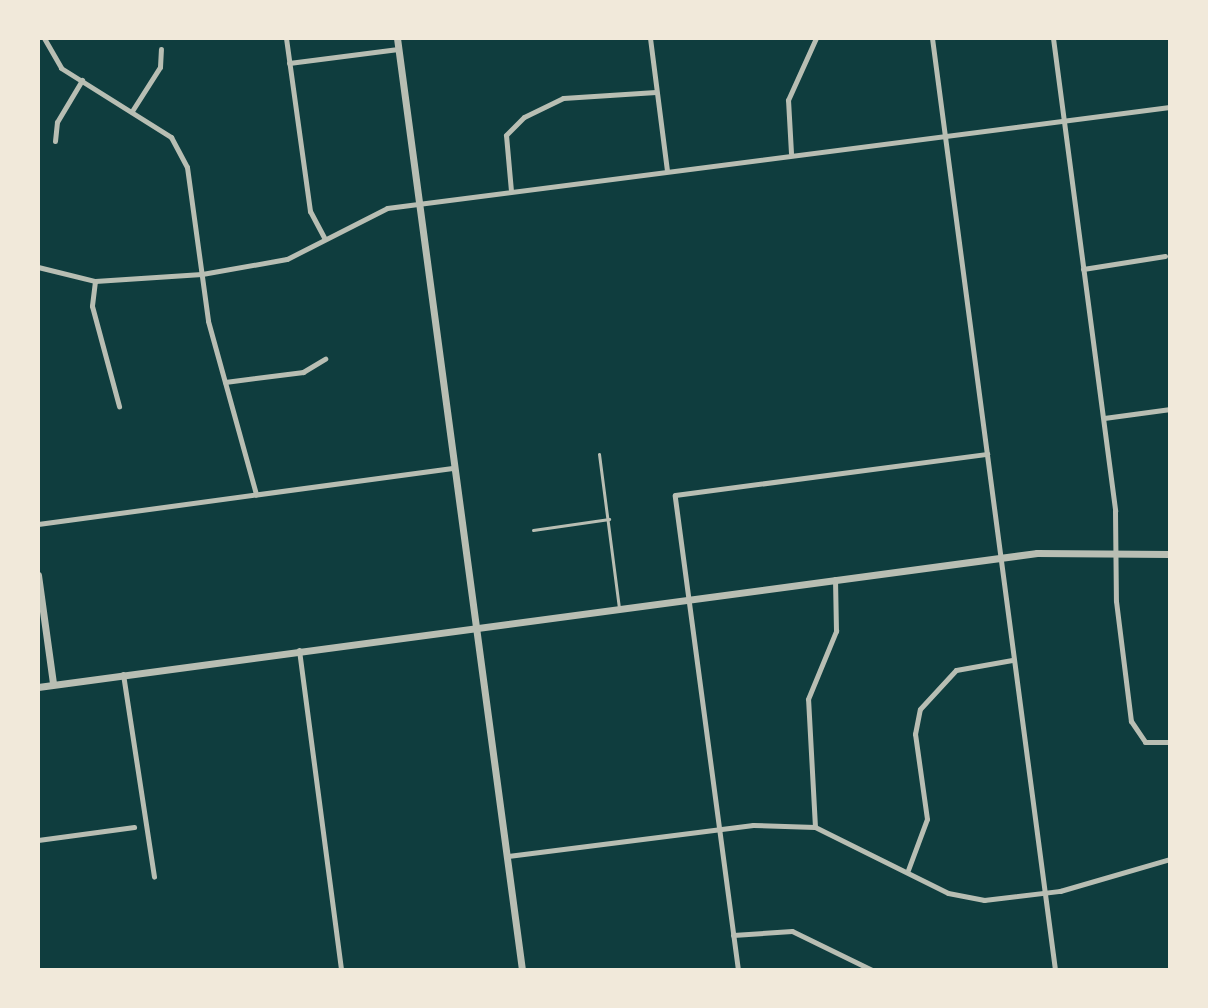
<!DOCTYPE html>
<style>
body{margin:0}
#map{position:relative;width:1208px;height:1008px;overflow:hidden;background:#0f3d3e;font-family:Karla,sans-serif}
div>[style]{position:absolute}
.service>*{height:3px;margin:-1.5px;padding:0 1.5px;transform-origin:1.5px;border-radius:1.5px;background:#b8beb3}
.minor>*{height:5px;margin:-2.5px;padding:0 2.5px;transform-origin:2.5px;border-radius:2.5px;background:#b8beb3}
.tertiary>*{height:7px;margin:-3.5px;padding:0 3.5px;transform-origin:3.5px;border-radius:3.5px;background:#b8beb3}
span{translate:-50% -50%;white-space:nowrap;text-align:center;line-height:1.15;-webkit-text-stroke:6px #f1e9da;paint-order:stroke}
.frame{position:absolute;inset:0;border:40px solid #f1e9da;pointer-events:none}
</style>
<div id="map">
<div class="service">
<i style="left:599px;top:454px;width:155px;rotate:82.6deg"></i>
<i style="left:533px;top:530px;width:77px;rotate:-8.2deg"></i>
</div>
<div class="minor">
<i style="left:44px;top:38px;width:34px;rotate:60deg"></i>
<i style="left:61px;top:68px;width:130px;rotate:32.1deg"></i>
<i style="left:171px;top:137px;width:34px;rotate:62deg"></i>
<i style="left:187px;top:167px;width:155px;rotate:82.2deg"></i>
<i style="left:208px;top:321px;width:180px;rotate:74.5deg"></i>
<i style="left:286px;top:38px;width:175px;rotate:82.1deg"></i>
<i style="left:310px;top:211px;width:30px;rotate:62deg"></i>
<i style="left:650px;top:38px;width:133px;rotate:82.7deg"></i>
<i style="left:932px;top:38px;width:940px;rotate:82.48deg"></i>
<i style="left:1053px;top:38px;width:477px;rotate:82.5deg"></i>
<i style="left:1115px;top:511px;width:90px;rotate:89.4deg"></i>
<i style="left:1116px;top:601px;width:121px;rotate:82.9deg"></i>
<i style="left:1131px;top:721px;width:25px;rotate:56deg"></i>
<i style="left:1145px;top:742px;width:25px"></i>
<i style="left:289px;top:63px;width:110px;rotate:-7.3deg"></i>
<i style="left:132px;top:111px;width:52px;rotate:-57.5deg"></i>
<i style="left:160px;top:67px;width:18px;rotate:-87deg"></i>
<i style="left:55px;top:141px;width:19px;rotate:-84deg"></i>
<i style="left:57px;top:122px;width:49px;rotate:-59.2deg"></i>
<i style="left:791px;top:153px;width:53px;rotate:-93.2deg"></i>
<i style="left:788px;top:100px;width:68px;rotate:-65.7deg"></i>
<i style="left:511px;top:191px;width:56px;rotate:-95.1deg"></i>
<i style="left:506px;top:135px;width:25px;rotate:-45deg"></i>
<i style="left:524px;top:117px;width:43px;rotate:-26deg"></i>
<i style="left:563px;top:98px;width:93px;rotate:-3.7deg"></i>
<i style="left:38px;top:267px;width:59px;rotate:13.8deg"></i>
<i style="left:95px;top:281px;width:107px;rotate:-3.7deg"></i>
<i style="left:202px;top:274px;width:86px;rotate:-10deg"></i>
<i style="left:287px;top:259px;width:112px;rotate:-27deg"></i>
<i style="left:387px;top:208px;width:789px;rotate:-7.35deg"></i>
<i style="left:1083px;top:269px;width:83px;rotate:-9deg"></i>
<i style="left:95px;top:281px;width:25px;rotate:97deg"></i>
<i style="left:92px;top:306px;width:104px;rotate:74.9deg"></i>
<i style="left:225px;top:382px;width:79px;rotate:-7.3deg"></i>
<i style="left:303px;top:372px;width:26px;rotate:-31deg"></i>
<i style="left:1104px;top:418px;width:67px;rotate:-7.8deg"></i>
<i style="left:38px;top:524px;width:420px;rotate:-7.7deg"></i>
<i style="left:299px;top:650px;width:323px;rotate:82.5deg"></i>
<i style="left:123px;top:674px;width:205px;rotate:81.3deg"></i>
<i style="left:815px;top:827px;width:128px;rotate:-93.1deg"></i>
<i style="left:808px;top:699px;width:74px;rotate:-67.6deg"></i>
<i style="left:836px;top:631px;width:52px;rotate:-91.1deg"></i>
<i style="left:38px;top:840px;width:97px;rotate:-7.7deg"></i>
<i style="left:508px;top:856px;width:247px;rotate:-7.2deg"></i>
<i style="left:753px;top:825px;width:62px;rotate:1.8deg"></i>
<i style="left:815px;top:827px;width:148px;rotate:26.4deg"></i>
<i style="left:948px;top:893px;width:37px;rotate:11deg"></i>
<i style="left:984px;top:900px;width:77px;rotate:-6.8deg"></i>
<i style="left:1060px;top:891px;width:115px;rotate:-16.2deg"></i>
<i style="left:908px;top:870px;width:54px;rotate:-69.6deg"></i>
<i style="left:927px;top:819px;width:86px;rotate:-98deg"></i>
<i style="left:915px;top:734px;width:25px;rotate:-79deg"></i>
<i style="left:920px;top:709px;width:53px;rotate:-47.3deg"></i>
<i style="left:956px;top:670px;width:57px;rotate:-10.1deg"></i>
<i style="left:733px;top:935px;width:59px;rotate:-3.9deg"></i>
<i style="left:792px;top:931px;width:89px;rotate:26deg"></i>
<i style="left:738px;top:970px;width:479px;rotate:-97.6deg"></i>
<i style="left:675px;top:495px;width:315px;rotate:-7.5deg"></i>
</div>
<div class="tertiary">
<i style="left:397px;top:38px;width:940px;rotate:82.36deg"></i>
<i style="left:38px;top:575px;width:109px;rotate:82.1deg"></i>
<i style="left:38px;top:687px;width:1008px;rotate:-7.64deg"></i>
<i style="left:1037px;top:553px;width:133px;rotate:0.4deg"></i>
</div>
<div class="frame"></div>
</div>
